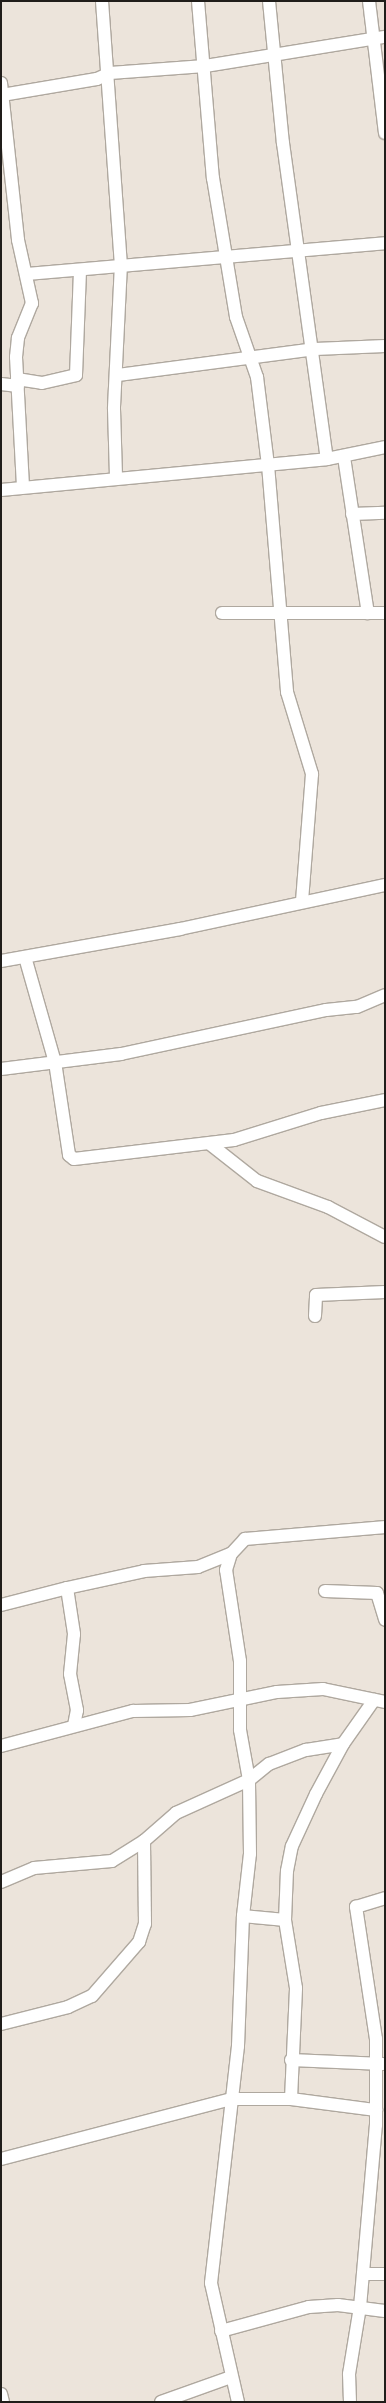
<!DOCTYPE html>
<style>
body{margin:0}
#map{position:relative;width:386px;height:2403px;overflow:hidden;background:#ece4db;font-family:"Crimson Pro",serif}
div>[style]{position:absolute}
.roads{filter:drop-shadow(1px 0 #afa89f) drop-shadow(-1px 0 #afa89f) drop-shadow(0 1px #afa89f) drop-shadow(0 -1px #afa89f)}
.minor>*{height:12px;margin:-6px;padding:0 6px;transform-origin:6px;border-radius:6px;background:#fff}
span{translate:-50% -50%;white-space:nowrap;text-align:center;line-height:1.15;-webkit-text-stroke:5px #ece4db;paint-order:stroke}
.frame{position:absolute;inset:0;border:2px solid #201d1a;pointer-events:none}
</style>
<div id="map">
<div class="roads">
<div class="minor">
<i style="left:102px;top:1px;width:264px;rotate:85.9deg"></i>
<i style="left:121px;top:264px;width:145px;rotate:92.8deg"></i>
<i style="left:114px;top:409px;width:67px;rotate:88.3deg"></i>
<i style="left:198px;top:1px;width:178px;rotate:85.2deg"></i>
<i style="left:213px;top:178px;width:141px;rotate:80.6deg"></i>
<i style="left:236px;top:317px;width:64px;rotate:70.7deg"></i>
<i style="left:257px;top:377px;width:89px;rotate:82.9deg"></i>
<i style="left:268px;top:465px;width:228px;rotate:85.2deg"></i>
<i style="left:287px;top:692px;width:86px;rotate:73deg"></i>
<i style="left:312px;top:774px;width:127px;rotate:94.5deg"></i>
<i style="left:269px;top:1px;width:143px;rotate:84.4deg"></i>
<i style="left:283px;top:143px;width:319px;rotate:82.1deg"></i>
<i style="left:369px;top:1px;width:133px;rotate:83.1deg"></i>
<i style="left:1px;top:83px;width:158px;rotate:83.8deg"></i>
<i style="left:18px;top:240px;width:65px;rotate:77.5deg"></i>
<i style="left:32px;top:303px;width:38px;rotate:112deg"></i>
<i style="left:18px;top:338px;width:19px;rotate:96deg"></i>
<i style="left:16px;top:357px;width:129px;rotate:86.9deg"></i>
<i style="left:2px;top:95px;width:96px;rotate:-9.6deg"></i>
<i style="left:97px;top:79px;width:14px;rotate:-25deg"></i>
<i style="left:110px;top:73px;width:95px;rotate:-4.2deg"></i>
<i style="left:205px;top:66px;width:182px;rotate:-9.2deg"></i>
<i style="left:27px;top:274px;width:359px;rotate:-4.9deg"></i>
<i style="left:118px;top:375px;width:199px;rotate:-7.5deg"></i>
<i style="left:315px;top:349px;width:70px;rotate:-2.5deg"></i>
<i style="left:17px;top:379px;width:25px;rotate:9deg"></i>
<i style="left:42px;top:383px;width:35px;rotate:-13deg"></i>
<i style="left:76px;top:375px;width:104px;rotate:-87.8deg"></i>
<i style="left:1px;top:384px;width:17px;rotate:7deg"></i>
<i style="left:344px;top:457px;width:158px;rotate:81.3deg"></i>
<i style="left:1px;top:490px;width:327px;rotate:-5.4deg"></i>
<i style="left:327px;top:459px;width:59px;rotate:-11.7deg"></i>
<i style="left:352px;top:514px;width:33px;rotate:-2deg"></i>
<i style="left:222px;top:613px;width:163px"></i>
<i style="left:25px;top:957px;width:109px;rotate:74.1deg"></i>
<i style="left:55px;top:1062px;width:94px;rotate:81.4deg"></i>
<i style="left:69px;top:1155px;width:6px;rotate:39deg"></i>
<i style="left:74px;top:1159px;width:161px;rotate:-6.8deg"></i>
<i style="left:234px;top:1140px;width:91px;rotate:-17.2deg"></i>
<i style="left:321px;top:1113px;width:65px;rotate:-11.5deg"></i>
<i style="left:1px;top:961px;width:182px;rotate:-10.1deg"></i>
<i style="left:180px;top:929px;width:210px;rotate:-12.1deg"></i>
<i style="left:1px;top:1069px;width:121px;rotate:-7.1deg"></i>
<i style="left:121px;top:1054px;width:210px;rotate:-12.1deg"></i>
<i style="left:326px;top:1010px;width:31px;rotate:-6deg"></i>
<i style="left:357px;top:1007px;width:30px;rotate:-23deg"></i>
<i style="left:210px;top:1144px;width:60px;rotate:38.2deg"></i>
<i style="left:257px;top:1181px;width:76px;rotate:20.1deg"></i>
<i style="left:328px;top:1207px;width:64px;rotate:27.8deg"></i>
<i style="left:315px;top:1316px;width:21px;rotate:-87deg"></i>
<i style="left:316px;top:1295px;width:69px;rotate:-2.5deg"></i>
<i style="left:67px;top:1588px;width:79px;rotate:-12.4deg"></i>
<i style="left:144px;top:1571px;width:54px;rotate:-4.2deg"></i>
<i style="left:198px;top:1567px;width:35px;rotate:-22deg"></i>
<i style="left:325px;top:1591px;width:52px;rotate:2.2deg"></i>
<i style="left:377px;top:1593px;width:28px;rotate:73deg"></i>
<i style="left:1px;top:1605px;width:68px;rotate:-14.4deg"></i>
<i style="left:67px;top:1588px;width:47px;rotate:81.3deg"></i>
<i style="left:74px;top:1634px;width:40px;rotate:95.7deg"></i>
<i style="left:70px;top:1674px;width:37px;rotate:79deg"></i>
<i style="left:77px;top:1710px;width:16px;rotate:101deg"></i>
<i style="left:1px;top:1746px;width:137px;rotate:-14.9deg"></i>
<i style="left:133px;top:1711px;width:57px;rotate:-1deg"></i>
<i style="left:190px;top:1710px;width:89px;rotate:-11.7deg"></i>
<i style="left:277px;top:1692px;width:46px;rotate:-3.7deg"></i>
<i style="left:323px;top:1689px;width:63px;rotate:11.8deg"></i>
<i style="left:1px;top:1882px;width:36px;rotate:-23deg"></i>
<i style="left:34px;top:1868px;width:78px;rotate:-5.1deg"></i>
<i style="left:112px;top:1861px;width:38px;rotate:-32deg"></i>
<i style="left:144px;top:1841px;width:43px;rotate:-41.2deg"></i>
<i style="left:176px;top:1813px;width:80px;rotate:-24.3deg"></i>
<i style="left:249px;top:1780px;width:26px;rotate:-39deg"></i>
<i style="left:269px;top:1764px;width:40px;rotate:-21deg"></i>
<i style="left:306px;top:1750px;width:37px;rotate:-9deg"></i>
<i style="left:243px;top:1916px;width:42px;rotate:5.4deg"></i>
<i style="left:1px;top:2024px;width:69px;rotate:-14.2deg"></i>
<i style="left:68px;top:2007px;width:26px;rotate:-25deg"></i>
<i style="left:92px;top:1996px;width:72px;rotate:-49deg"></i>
<i style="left:139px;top:1942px;width:19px;rotate:-72deg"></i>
<i style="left:145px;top:1924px;width:83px;rotate:-90.7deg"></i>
<i style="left:291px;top:2060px;width:92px;rotate:2.5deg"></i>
<i style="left:291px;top:2099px;width:111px;rotate:-87.4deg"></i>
<i style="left:296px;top:1988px;width:69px;rotate:-99.2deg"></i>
<i style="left:285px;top:1920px;width:49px;rotate:-87.7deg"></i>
<i style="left:287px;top:1871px;width:25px;rotate:-79deg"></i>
<i style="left:292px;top:1846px;width:57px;rotate:-65.2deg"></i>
<i style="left:316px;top:1794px;width:57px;rotate:-61.6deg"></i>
<i style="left:343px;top:1744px;width:54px;rotate:-54.8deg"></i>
<i style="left:1px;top:2159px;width:239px;rotate:-14.6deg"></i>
<i style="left:232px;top:2099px;width:59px"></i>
<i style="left:291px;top:2099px;width:86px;rotate:7.4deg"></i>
<i style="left:363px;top:2274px;width:22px"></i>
<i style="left:221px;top:2331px;width:91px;rotate:-15.3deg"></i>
<i style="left:309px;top:2307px;width:29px;rotate:-4deg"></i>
<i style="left:338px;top:2305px;width:47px;rotate:7.3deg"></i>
<i style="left:1px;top:2394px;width:8px;rotate:76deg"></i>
<i style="left:161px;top:2402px;width:74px;rotate:-19.7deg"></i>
<i style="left:238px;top:2402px;width:122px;rotate:-102.8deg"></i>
<i style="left:211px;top:2283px;width:239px;rotate:-83.5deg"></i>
<i style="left:238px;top:2046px;width:130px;rotate:-87.8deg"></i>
<i style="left:243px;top:1916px;width:62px;rotate:-83.6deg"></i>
<i style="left:250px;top:1854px;width:74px;rotate:-90.8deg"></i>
<i style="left:249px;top:1780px;width:51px;rotate:-100.2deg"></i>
<i style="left:240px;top:1730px;width:69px;rotate:-90deg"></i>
<i style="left:240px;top:1661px;width:92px;rotate:-98.7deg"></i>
<i style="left:226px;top:1570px;width:17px;rotate:-73deg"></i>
<i style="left:231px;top:1554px;width:21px;rotate:-47deg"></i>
<i style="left:245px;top:1539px;width:141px;rotate:-4.9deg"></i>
<i style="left:350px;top:2402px;width:28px;rotate:-92deg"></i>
<i style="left:349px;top:2374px;width:68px;rotate:-80.7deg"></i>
<i style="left:360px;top:2307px;width:183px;rotate:-85deg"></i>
<i style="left:376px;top:2125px;width:86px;rotate:-90deg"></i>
<i style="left:376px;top:2039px;width:134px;rotate:-98.6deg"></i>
<i style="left:356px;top:1907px;width:30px;rotate:-17deg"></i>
</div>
</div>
<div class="frame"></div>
</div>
